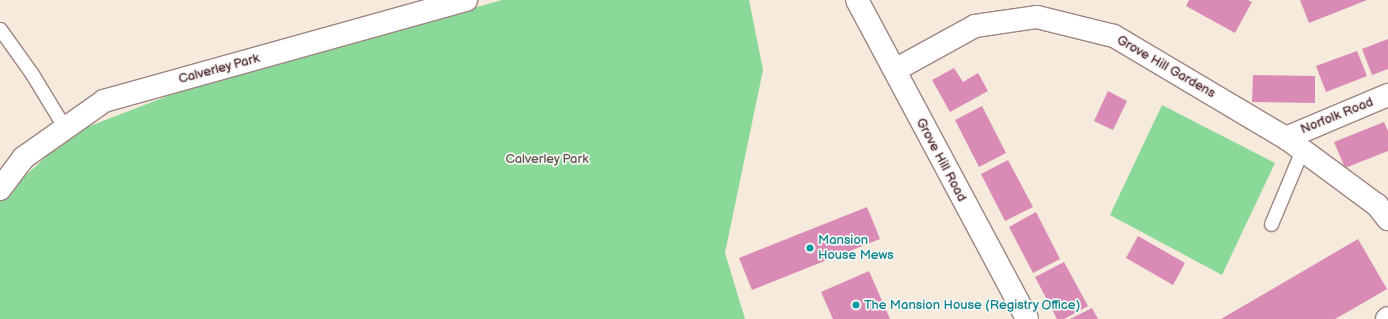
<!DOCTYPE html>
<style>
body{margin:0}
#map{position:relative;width:1388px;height:319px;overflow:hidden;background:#f5eadb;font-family:"Balsamiq Sans",sans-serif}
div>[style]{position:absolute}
.green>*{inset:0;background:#8ad998}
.building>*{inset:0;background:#d98bb6}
.roads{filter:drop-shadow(1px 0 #a08483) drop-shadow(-1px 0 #a08483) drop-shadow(0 1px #a08483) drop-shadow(0 -1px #a08483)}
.lane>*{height:13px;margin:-6.5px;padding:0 6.5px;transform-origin:6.5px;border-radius:6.5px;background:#fff}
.street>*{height:22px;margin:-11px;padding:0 11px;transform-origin:11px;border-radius:11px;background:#fff}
.secondary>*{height:22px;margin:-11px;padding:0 11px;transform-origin:11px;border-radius:11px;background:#fff}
.dots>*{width:11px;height:11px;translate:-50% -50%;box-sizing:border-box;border:2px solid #f6f6f2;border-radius:50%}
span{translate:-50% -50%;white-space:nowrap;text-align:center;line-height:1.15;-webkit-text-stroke:3.5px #f6f6f2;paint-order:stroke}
.street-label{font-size:13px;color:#4a1f2b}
.park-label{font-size:13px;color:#5d574c}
.culture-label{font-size:13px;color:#0d838f}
.left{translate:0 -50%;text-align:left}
</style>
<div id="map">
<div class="green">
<i style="clip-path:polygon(502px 0,749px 0,763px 70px,725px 253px,745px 319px,0 319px,0 199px,72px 133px,183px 90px)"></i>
<i style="clip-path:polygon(1162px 105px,1275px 163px,1222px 275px,1110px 215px)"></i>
</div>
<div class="building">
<i style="clip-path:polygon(1189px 0,1248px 0,1252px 2px,1235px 33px,1186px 6px)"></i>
<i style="clip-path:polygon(1300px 0,1367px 0,1309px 23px)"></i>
<i style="clip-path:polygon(1388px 39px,1388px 69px,1372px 75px,1362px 49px)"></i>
<i style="clip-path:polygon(1357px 51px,1367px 76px,1326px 92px,1316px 66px)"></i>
<i style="clip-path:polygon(954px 68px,963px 82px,978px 73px,988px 91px,950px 112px,932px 80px)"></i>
<i style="clip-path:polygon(1253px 75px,1315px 76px,1315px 103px,1252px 102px)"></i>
<i style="clip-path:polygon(1108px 91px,1127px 101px,1113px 130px,1094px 121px)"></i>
<i style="clip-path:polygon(982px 106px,1006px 153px,979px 167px,955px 120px)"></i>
<i style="clip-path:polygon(1384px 122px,1388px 131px,1388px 151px,1345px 168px,1334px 142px)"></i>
<i style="clip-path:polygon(1008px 160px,1033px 207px,1005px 221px,981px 174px)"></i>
<i style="clip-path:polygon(867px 207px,880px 239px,752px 290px,739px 258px)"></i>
<i style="clip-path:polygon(1036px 212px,1060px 259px,1033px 273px,1009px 227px)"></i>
<i style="clip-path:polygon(1138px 236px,1185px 263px,1173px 285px,1126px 258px)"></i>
<i style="clip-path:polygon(1358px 239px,1387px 289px,1351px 310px,1335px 319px,1221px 319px)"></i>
<i style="clip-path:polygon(1064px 262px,1088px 306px,1064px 319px,1057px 319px,1035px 277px)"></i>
<i style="clip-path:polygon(869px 271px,890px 319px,833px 319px,821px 292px)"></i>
<i style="clip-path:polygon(1092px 308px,1098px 319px,1070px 319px)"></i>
</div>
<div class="roads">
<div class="lane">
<i style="left:0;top:29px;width:55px;rotate:54.6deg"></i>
<i style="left:32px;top:74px;width:63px;rotate:58.6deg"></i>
<i style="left:1271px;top:224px;width:80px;rotate:-67.3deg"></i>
</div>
<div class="street">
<i style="left:895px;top:70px;width:91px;rotate:-28.8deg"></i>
<i style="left:975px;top:26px;width:63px;rotate:-8.3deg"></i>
<i style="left:1037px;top:17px;width:79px;rotate:13.9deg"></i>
<i style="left:1114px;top:36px;width:200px;rotate:30.7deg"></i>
<i style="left:1286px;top:138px;width:113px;rotate:36.4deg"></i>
<i style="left:1377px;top:205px;width:18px;rotate:52deg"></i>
<i style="left:1286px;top:138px;width:111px;rotate:-22.9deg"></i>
<i style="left:0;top:189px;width:39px;rotate:-53deg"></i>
<i style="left:23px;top:158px;width:99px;rotate:-35.1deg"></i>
<i style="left:104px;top:101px;width:376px;rotate:-15.6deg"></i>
<i style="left:1387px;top:319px;width:1px;rotate:-45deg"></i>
</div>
<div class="secondary">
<i style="left:857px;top:0;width:361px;rotate:61.9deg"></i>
</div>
</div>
<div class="dots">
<i style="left:810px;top:248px;background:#0f9aa8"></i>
<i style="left:856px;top:305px;background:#0f9aa8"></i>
</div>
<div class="street-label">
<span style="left:1166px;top:67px;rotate:30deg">Grove Hill Gardens</span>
<span style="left:219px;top:69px;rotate:-15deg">Calverley Park</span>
<span style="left:1337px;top:116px;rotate:-22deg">Norfolk Road</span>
<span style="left:941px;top:160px;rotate:62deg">Grove Hill Road</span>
</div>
<div class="park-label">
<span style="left:547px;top:159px">Calverley Park</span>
</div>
<div class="culture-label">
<span class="left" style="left:818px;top:248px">Mansion<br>House Mews</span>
<span class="left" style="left:864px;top:305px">The Mansion House (Registry Office)</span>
</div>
</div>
